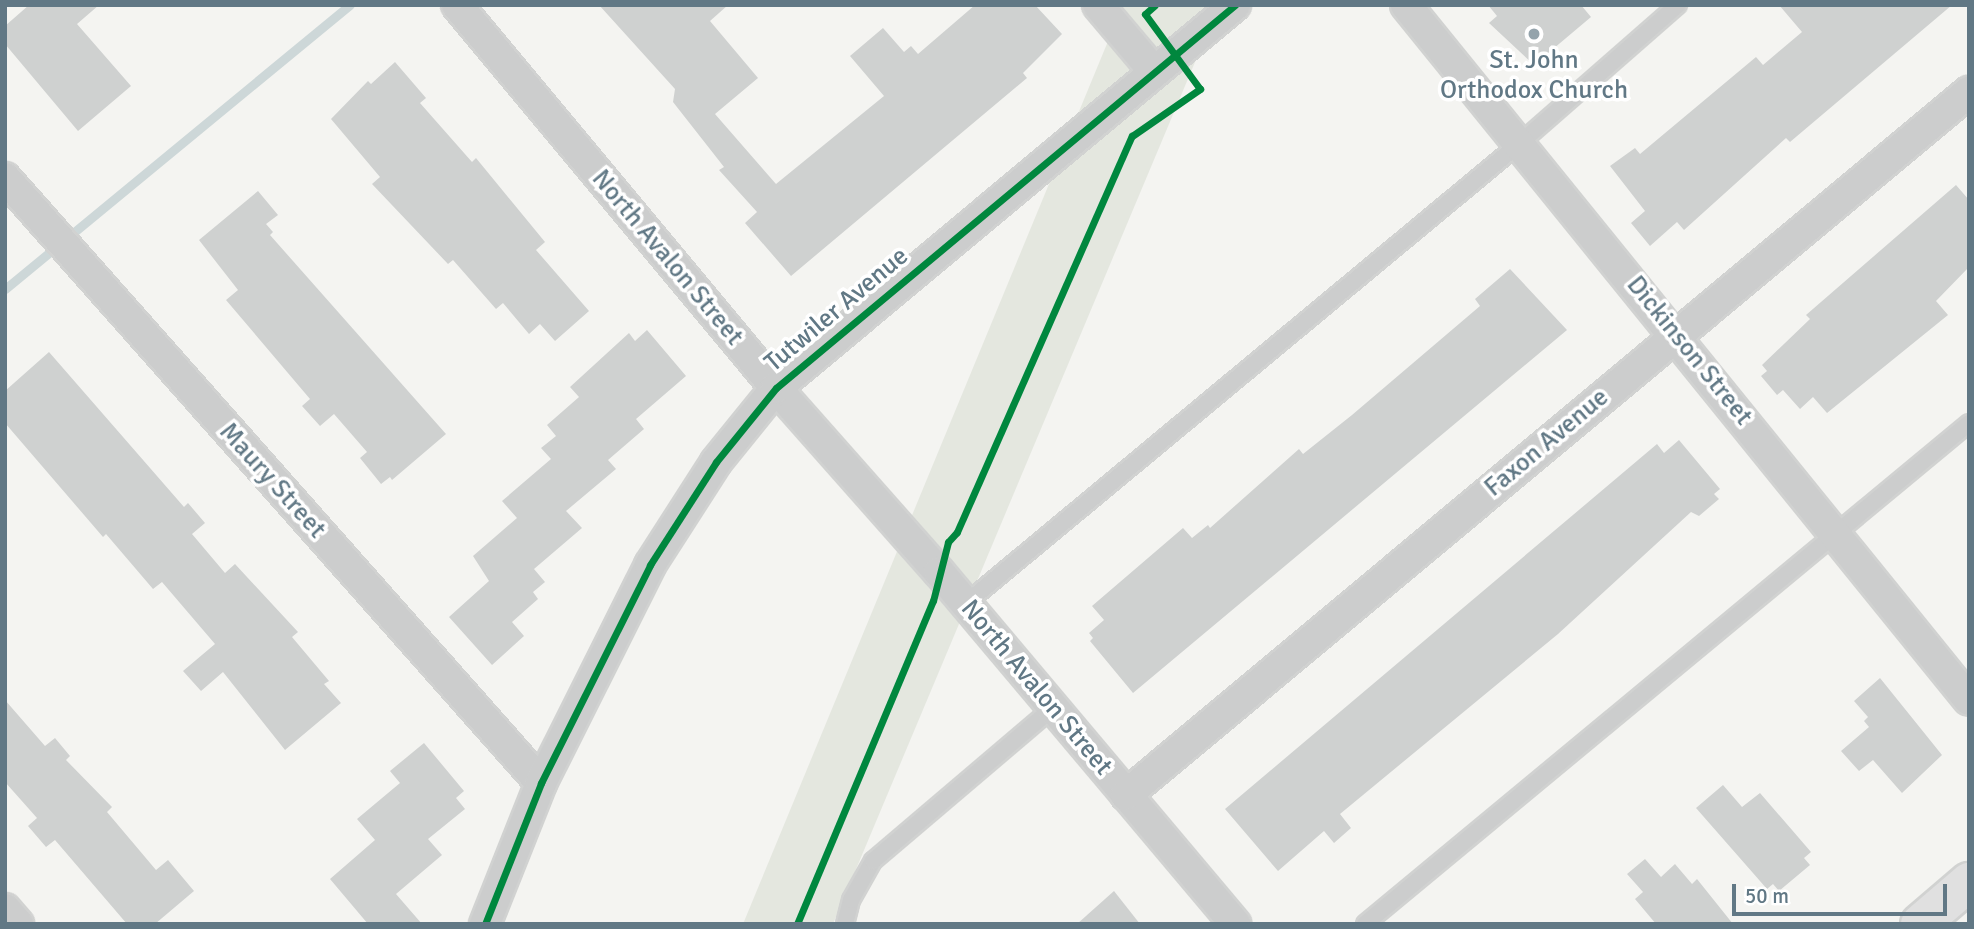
<!DOCTYPE html>
<style>
body{margin:0}
#map{position:relative;width:1974px;height:929px;overflow:hidden;background:#f4f4f1;font-family:Signika,sans-serif}
div>[style]{position:absolute}
.green>*{inset:0;background:#e4e7df}
.stream>*{height:9px;margin:-4.5px;padding:0 4.5px;transform-origin:4.5px;border-radius:4.5px;background:#cdd7d8}
.building>*{inset:0;background:#cfd1d0}
.roads{filter:drop-shadow(2px 0 #d1d2d1) drop-shadow(-2px 0 #d1d2d1) drop-shadow(0 2px #d1d2d1) drop-shadow(0 -2px #d1d2d1)}
.lane>*{height:16px;margin:-8px;padding:0 8px;transform-origin:8px;border-radius:8px;background:#cccdcd}
.street>*{height:30px;margin:-15px;padding:0 15px;transform-origin:15px;border-radius:15px;background:#cccdcd}
.primary>*{height:38px;margin:-19px;padding:0 19px;transform-origin:19px;border-radius:19px;background:#e0e0e0}
.cycleway>*{height:7px;margin:-3.5px;padding:0 3.5px;transform-origin:3.5px;border-radius:3.5px;background:#00873e}
.dots>*{width:19px;height:19px;translate:-50% -50%;box-sizing:border-box;border:4px solid #fff;border-radius:50%}
span{translate:-50% -50%;white-space:nowrap;text-align:center;line-height:1.15;-webkit-text-stroke:7px #fff;paint-order:stroke}
.poi-label{font-size:26px;color:#617885}
.street-label{font-size:26px;color:#617885}
.frame{position:absolute;inset:0;border:7px solid #617885;pointer-events:none}
.scale{position:absolute;left:1732px;top:884px;width:215px;height:32px;box-sizing:border-box;border:4px solid #617885;border-top:0;padding-left:9px;font-size:21px;line-height:24px;white-space:nowrap;color:#617885;-webkit-text-stroke:5px #fff;paint-order:stroke}
</style>
<div id="map">
<div class="green">
<i style="clip-path:polygon(1123px 5px,1219px 5px,833px 924px,743px 924px)"></i>
</div>
<div class="stream">
<i style="left:5px;top:289px;width:447px;rotate:-39.5deg"></i>
</div>
<div class="building">
<i style="clip-path:polygon(29px 5px,99px 5px,77px 24px,131px 86px,78px 131px,5px 44px,5px 26px)"></i>
<i style="clip-path:polygon(599px 5px,728px 5px,710px 21px,758px 78px,715px 114px,776px 184px,884px 96px,850px 56px,883px 28px,904px 52px,911px 46px,918px 54px,975px 5px,1035px 5px,1062px 34px,1023px 73px,1027px 78px,791px 276px,745px 223px,757px 212px,719px 170px,724px 167px,673px 102px,675px 89px)"></i>
<i style="clip-path:polygon(1488px 5px,1581px 5px,1591px 17px,1534px 65px,1489px 23px,1497px 16px)"></i>
<i style="clip-path:polygon(1779px 5px,1952px 5px,1790px 142px,1786px 138px,1684px 230px,1677px 222px,1650px 246px,1631px 223px,1645px 211px,1610px 166px,1635px 148px,1640px 154px,1756px 57px,1763px 65px,1802px 32px)"></i>
<i style="clip-path:polygon(395px 62px,426px 98px,420px 103px,472px 162px,476px 158px,545px 242px,536px 250px,589px 311px,555px 341px,540px 324px,529px 334px,503px 303px,496px 309px,453px 260px,448px 264px,372px 184px,380px 177px,331px 119px,368px 81px,371px 84px)"></i>
<i style="clip-path:polygon(1956px 185px,1969px 200px,1969px 267px,1936px 301px,1948px 315px,1827px 413px,1813px 397px,1800px 409px,1783px 390px,1777px 395px,1761px 376px,1767px 371px,1762px 365px,1810px 319px,1806px 315px)"></i>
<i style="clip-path:polygon(258px 191px,278px 215px,266px 224px,273px 232px,270px 235px,446px 434px,392px 480px,390px 477px,381px 484px,360px 458px,367px 452px,334px 414px,320px 426px,302px 406px,310px 399px,226px 300px,238px 290px,199px 240px)"></i>
<i style="clip-path:polygon(1510px 269px,1567px 330px,1133px 693px,1090px 641px,1093px 638px,1089px 633px,1104px 620px,1092px 606px,1183px 528px,1192px 538px,1208px 525px,1210px 528px,1299px 449px,1303px 454px,1352px 415px,1480px 306px,1475px 299px)"></i>
<i style="clip-path:polygon(647px 330px,686px 376px,636px 419px,644px 429px,608px 460px,616px 469px,566px 511px,582px 528px,534px 569px,545px 582px,533px 592px,538px 599px,512px 622px,524px 636px,492px 665px,449px 617px,489px 581px,473px 556px,517px 518px,502px 501px,551px 459px,541px 448px,556px 436px,547px 425px,579px 397px,570px 387px,629px 333px,635px 341px)"></i>
<i style="clip-path:polygon(49px 352px,184px 507px,188px 503px,205px 523px,192px 534px,225px 573px,235px 564px,298px 632px,292px 637px,329px 681px,324px 684px,341px 703px,285px 750px,223px 672px,201px 691px,183px 671px,215px 644px,162px 582px,153px 589px,106px 534px,103px 537px,5px 423px,5px 391px)"></i>
<i style="clip-path:polygon(1679px 440px,1720px 489px,1714px 494px,1719px 499px,1699px 516px,1691px 512px,1558px 634px,1340px 814px,1351px 828px,1334px 843px,1324px 831px,1278px 871px,1225px 809px,1657px 444px,1664px 453px)"></i>
<i style="clip-path:polygon(1880px 678px,1942px 755px,1902px 793px,1873px 760px,1859px 771px,1841px 751px,1869px 727px,1864px 721px,1868px 717px,1854px 701px)"></i>
<i style="clip-path:polygon(5px 700px,45px 746px,55px 738px,70px 756px,66px 760px,112px 807px,107px 812px,156px 870px,168px 860px,194px 891px,155px 924px,127px 924px,55px 840px,46px 847px,28px 826px,37px 818px,5px 782px)"></i>
<i style="clip-path:polygon(424px 743px,464px 791px,456px 798px,465px 809px,428px 839px,442px 855px,396px 894px,422px 924px,368px 924px,330px 879px,375px 840px,357px 819px,400px 783px,390px 771px)"></i>
<i style="clip-path:polygon(1723px 785px,1742px 807px,1760px 793px,1811px 852px,1804px 858px,1810px 865px,1779px 891px,1773px 884px,1767px 889px,1696px 808px)"></i>
<i style="clip-path:polygon(1645px 859px,1661px 877px,1675px 864px,1692px 884px,1697px 879px,1733px 924px,1656px 924px,1635px 899px,1643px 892px,1627px 874px)"></i>
<i style="clip-path:polygon(1114px 891px,1140px 924px,1077px 924px)"></i>
</div>
<div class="roads">
<div class="lane">
<i style="left:965px;top:604px;width:720px;rotate:-39.7deg"></i>
<i style="left:1519px;top:144px;width:211px;rotate:-41.2deg"></i>
<i style="left:845px;top:924px;width:25px;rotate:-76deg"></i>
<i style="left:851px;top:900px;width:45px;rotate:-60.6deg"></i>
<i style="left:873px;top:861px;width:236px;rotate:-40.4deg"></i>
<i style="left:1365px;top:924px;width:785px;rotate:-39.67deg"></i>
</div>
<div class="street">
<i style="left:457px;top:5px;width:498px;rotate:50.2deg"></i>
<i style="left:776px;top:388px;width:246px;rotate:48.5deg"></i>
<i style="left:939px;top:572px;width:460px;rotate:49.9deg"></i>
<i style="left:1098px;top:5px;width:85px;rotate:49.8deg"></i>
<i style="left:1406px;top:5px;width:894px;rotate:50.99deg"></i>
<i style="left:5px;top:178px;width:808px;rotate:48.46deg"></i>
<i style="left:1126px;top:795px;width:1098px;rotate:-39.83deg"></i>
<i style="left:5px;top:909px;width:20px;rotate:49deg"></i>
<i style="left:485px;top:924px;width:152px;rotate:-68.3deg"></i>
<i style="left:541px;top:783px;width:244px;rotate:-63.4deg"></i>
<i style="left:650px;top:565px;width:122px;rotate:-57.3deg"></i>
<i style="left:716px;top:462px;width:95px;rotate:-51deg"></i>
<i style="left:776px;top:388px;width:598px;rotate:-39.84deg"></i>
</div>
<div class="primary">
<i style="left:1920px;top:924px;width:65px;rotate:-40.6deg"></i>
</div>
</div>
<div class="cycleway">
<i style="left:485px;top:924px;width:152px;rotate:-68.3deg"></i>
<i style="left:541px;top:783px;width:244px;rotate:-63.4deg"></i>
<i style="left:650px;top:565px;width:122px;rotate:-57.3deg"></i>
<i style="left:716px;top:462px;width:95px;rotate:-51deg"></i>
<i style="left:776px;top:388px;width:598px;rotate:-39.84deg"></i>
<i style="left:797px;top:924px;width:350px;rotate:-67.2deg"></i>
<i style="left:933px;top:601px;width:61px;rotate:-75.7deg"></i>
<i style="left:948px;top:542px;width:13px;rotate:-48deg"></i>
<i style="left:957px;top:532px;width:433px;rotate:-66.2deg"></i>
<i style="left:1132px;top:136px;width:83px;rotate:-34.7deg"></i>
<i style="left:1200px;top:89px;width:93px;rotate:-126.3deg"></i>
<i style="left:1145px;top:14px;width:13px;rotate:-42deg"></i>
</div>
<div class="dots">
<i style="left:1534px;top:34px;background:#94a3ab"></i>
</div>
<div class="poi-label">
<span style="left:1534px;top:76px">St. John<br>Orthodox Church</span>
</div>
<div class="street-label">
<span style="left:667px;top:258px;rotate:50deg">North Avalon Street</span>
<span style="left:837px;top:310px;rotate:-40deg">Tutwiler Avenue</span>
<span style="left:1689px;top:351px;rotate:51deg">Dickinson Street</span>
<span style="left:1547px;top:443px;rotate:-40deg">Faxon Avenue</span>
<span style="left:272px;top:481px;rotate:48deg">Maury Street</span>
<span style="left:1036px;top:688px;rotate:50deg">North Avalon Street</span>
</div>
<div class="frame"></div>
<div class="scale">50 m</div>
</div>
